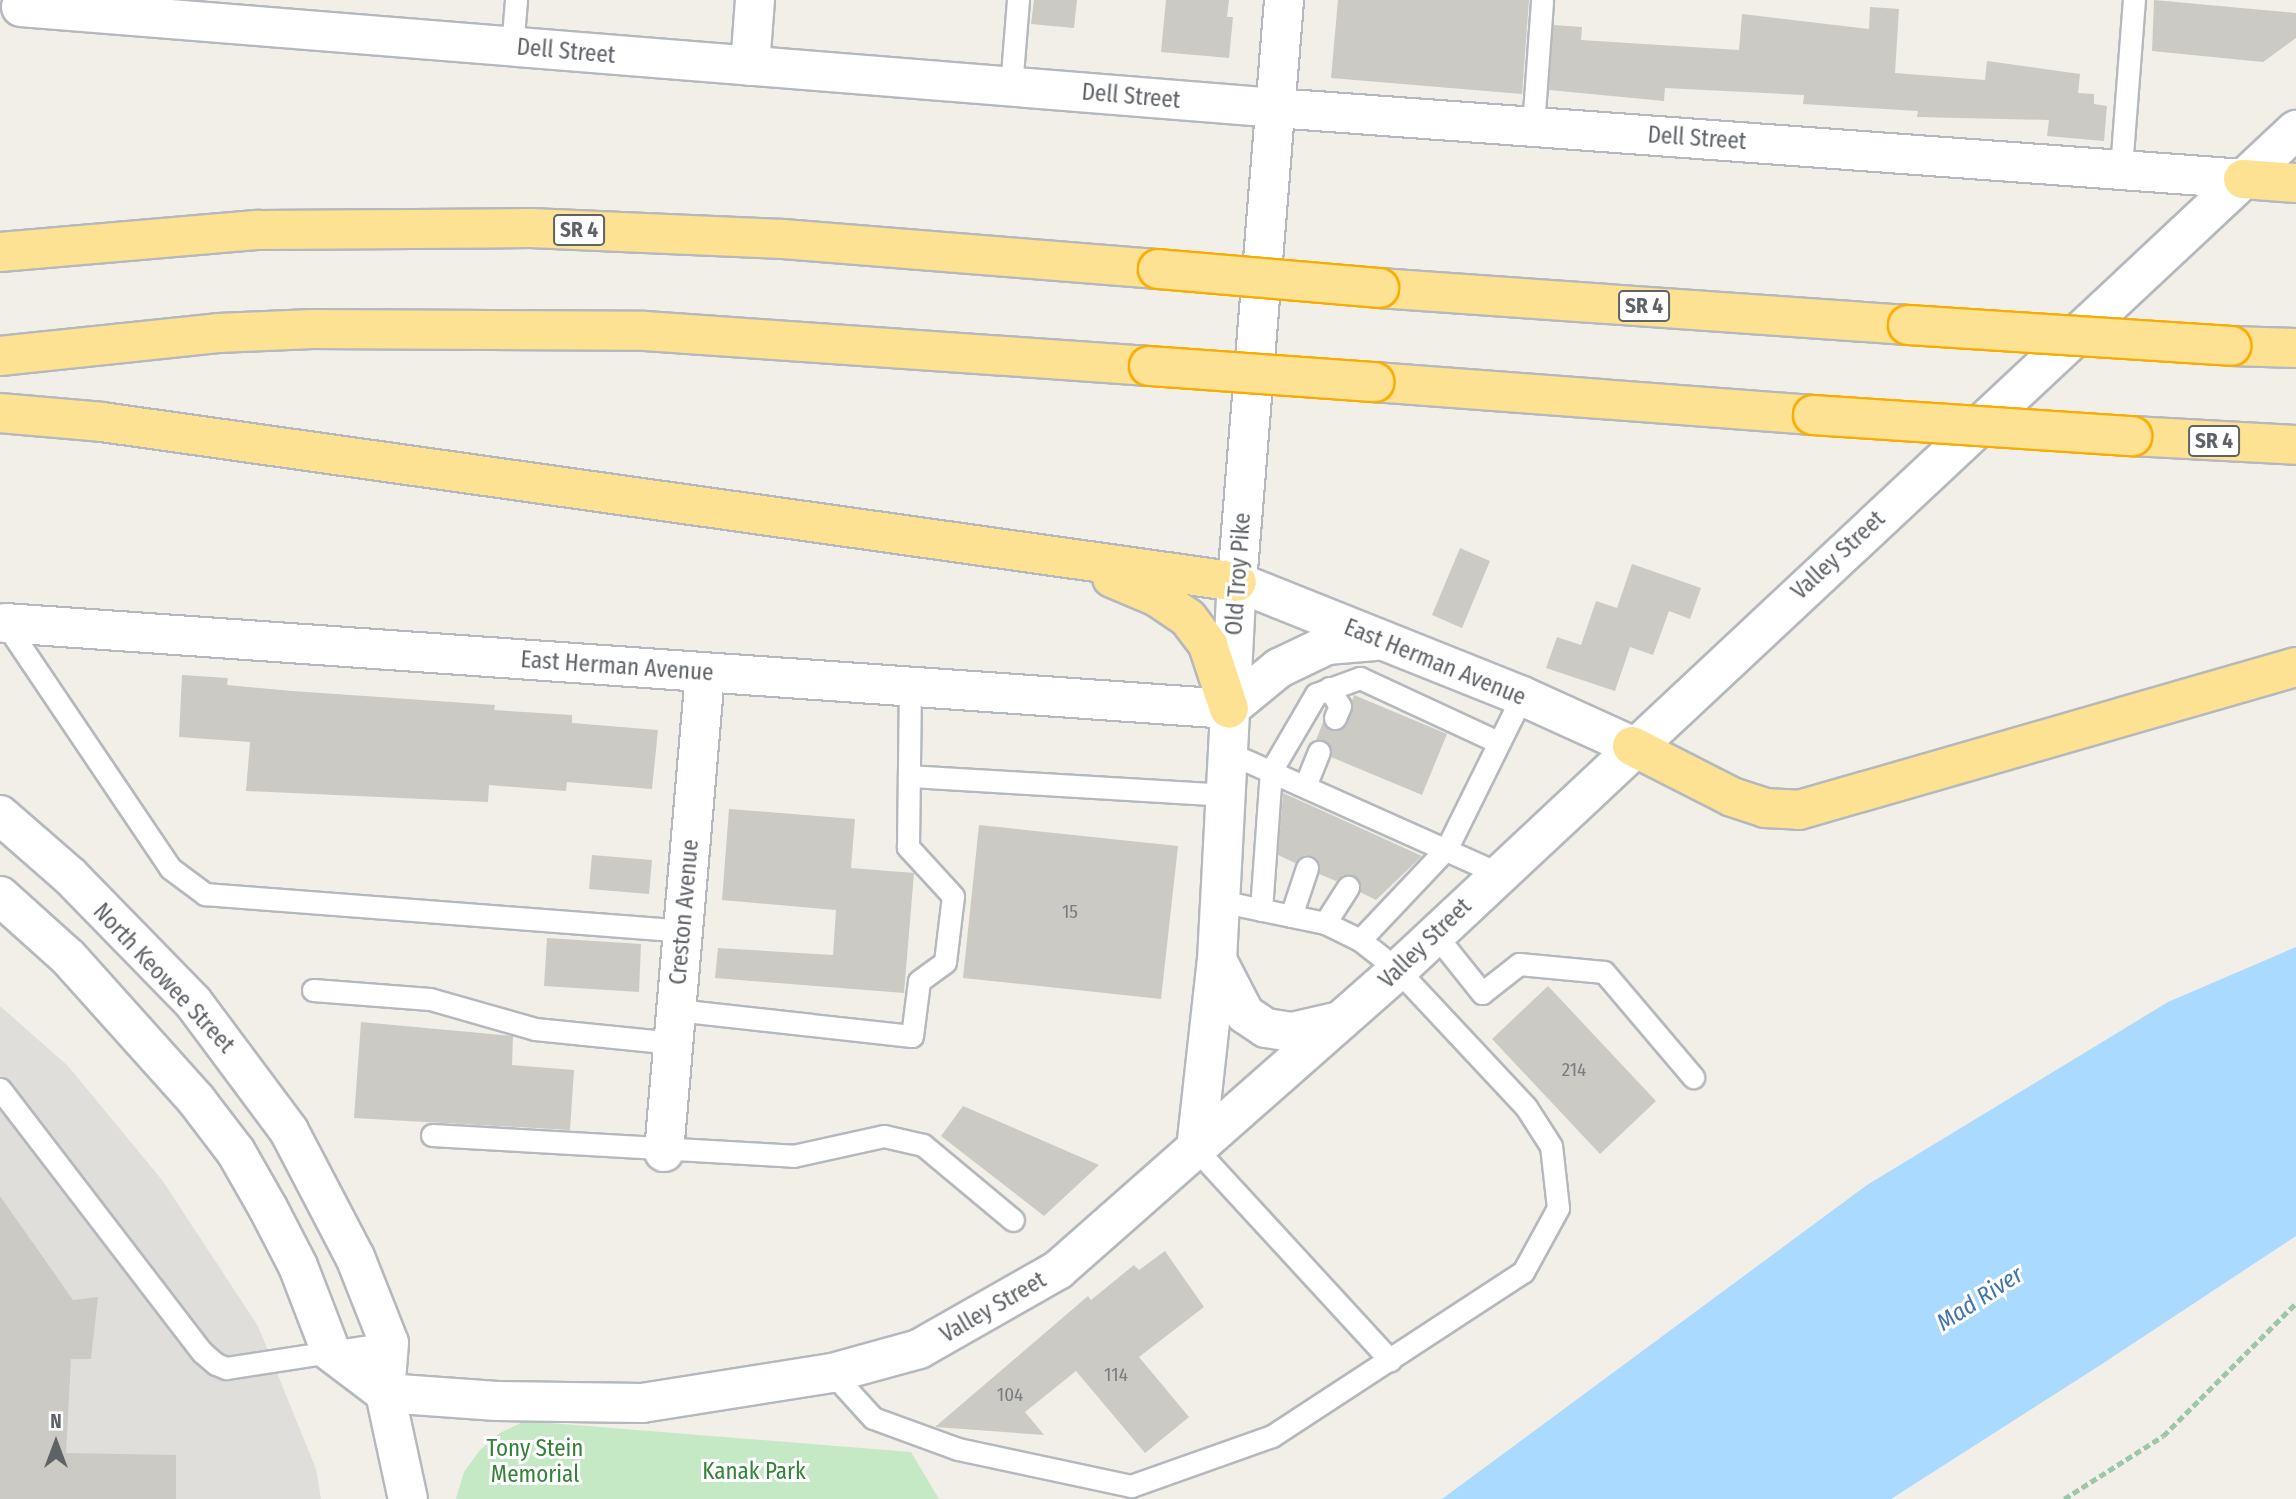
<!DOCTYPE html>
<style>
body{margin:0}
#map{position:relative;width:2296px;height:1499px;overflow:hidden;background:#f1efe8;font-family:"Fira Sans Condensed",sans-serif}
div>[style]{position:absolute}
.industrial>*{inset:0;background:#e0deda}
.green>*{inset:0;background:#c5e8c5}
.water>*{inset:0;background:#aadaff}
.building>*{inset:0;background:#cccac5}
.path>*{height:4.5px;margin-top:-2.25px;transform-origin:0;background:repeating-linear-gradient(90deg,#9cc7a9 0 7px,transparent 0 10.5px)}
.roads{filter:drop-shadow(2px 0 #b5b8bc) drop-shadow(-2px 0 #b5b8bc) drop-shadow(0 2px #b5b8bc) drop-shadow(0 -2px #b5b8bc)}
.lane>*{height:21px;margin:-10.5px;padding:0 10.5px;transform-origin:10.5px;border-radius:10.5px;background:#fff}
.street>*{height:38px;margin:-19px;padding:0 19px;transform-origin:19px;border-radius:19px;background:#fff}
.secondary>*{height:38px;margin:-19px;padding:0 19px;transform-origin:19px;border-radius:19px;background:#fff}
.highway>*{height:38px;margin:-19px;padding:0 19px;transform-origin:19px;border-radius:19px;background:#fde293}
.bridges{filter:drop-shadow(2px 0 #f9ab00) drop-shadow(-2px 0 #f9ab00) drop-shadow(0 2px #f9ab00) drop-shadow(0 -2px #f9ab00)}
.highway-bridge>*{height:38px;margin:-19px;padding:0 19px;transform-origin:19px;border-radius:19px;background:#fde293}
span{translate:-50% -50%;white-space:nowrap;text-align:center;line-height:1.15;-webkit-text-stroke:6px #fff;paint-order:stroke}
.number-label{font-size:19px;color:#7a7d7f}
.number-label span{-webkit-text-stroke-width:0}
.shield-label span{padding:2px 5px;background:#fff;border:2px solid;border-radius:5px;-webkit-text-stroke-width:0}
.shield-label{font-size:21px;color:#5f6368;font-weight:700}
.street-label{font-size:23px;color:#5f6368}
.park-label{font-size:23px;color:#348238}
.water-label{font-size:24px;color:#4174aa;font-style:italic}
.north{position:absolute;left:21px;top:1408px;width:70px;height:70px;-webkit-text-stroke:5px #fff;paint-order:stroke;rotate:0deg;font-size:19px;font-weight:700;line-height:28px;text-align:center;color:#5f6368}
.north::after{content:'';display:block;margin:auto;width:24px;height:32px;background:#5f6368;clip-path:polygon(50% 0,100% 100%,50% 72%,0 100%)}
</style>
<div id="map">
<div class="industrial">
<i style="clip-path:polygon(0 1006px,68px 1066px,162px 1180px,258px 1326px,316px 1469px,321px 1499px,0 1499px)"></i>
</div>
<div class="green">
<i style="clip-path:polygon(525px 1421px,911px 1452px,939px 1499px,456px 1499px,464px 1472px,480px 1450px,500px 1433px)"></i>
</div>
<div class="water">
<i style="clip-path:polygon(2296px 947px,2296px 1236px,2102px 1364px,1891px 1499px,1442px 1499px,1867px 1185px,2168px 1002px)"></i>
</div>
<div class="building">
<i style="clip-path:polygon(1034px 0,1077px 0,1074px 28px,1031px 24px)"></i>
<i style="clip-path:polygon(1166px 0,1229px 0,1227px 17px,1233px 17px,1229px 58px,1161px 52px)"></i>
<i style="clip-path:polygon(1338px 0,1529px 0,1522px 94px,1331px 78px)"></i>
<i style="clip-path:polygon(2154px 0,2296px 13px,2296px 38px,2263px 62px,2152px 51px)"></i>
<i style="clip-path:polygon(1870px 7px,1899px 9px,1895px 73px,1985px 80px,1987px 61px,2080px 74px,2078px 93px,2094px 94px,2094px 104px,2107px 106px,2104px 141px,2047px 136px,2049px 120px,1917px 117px,1918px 111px,1803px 104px,1804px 95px,1665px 88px,1664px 101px,1549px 90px,1553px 25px,1582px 27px,1581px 40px,1739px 50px,1742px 14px,1869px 29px)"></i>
<i style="clip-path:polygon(1460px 548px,1490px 561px,1462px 628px,1432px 615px)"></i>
<i style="clip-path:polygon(1632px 564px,1701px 588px,1690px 619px,1669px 611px,1653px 655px,1630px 647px,1615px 691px,1546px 668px,1557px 637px,1581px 645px,1596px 601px,1617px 608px)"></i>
<i style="clip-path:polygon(182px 675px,228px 678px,227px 685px,292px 691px,495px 705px,494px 710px,572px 715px,572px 723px,658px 730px,652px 789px,567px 782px,566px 791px,489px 785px,488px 802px,246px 791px,250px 742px,179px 737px)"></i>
<i style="clip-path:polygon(1354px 695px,1447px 734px,1422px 795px,1331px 757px,1329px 744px,1316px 740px,1323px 722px,1331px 730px,1343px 728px)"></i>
<i style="clip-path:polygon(1283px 793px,1323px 811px,1422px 856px,1376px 900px,1360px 892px,1354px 876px,1343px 875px,1336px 881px,1319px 874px,1320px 865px,1312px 856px,1304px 855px,1295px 863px,1278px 855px)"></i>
<i style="clip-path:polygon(729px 809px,855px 819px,851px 868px,914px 873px,904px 993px,715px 978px,718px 948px,833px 955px,836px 910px,722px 900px)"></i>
<i style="clip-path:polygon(979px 825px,1178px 846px,1161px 999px,963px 978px)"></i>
<i style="clip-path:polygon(592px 855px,652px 860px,649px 894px,589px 889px)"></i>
<i style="clip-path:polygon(547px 938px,641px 944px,639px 992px,544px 986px)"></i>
<i style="clip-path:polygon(1548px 986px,1656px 1101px,1600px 1154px,1492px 1039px)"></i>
<i style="clip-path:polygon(361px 1022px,513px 1036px,512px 1065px,574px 1070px,570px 1130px,354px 1118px)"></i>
<i style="clip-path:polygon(963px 1106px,1099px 1165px,1044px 1216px,941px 1136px)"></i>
<i style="clip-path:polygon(0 1196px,73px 1300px,98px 1297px,91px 1359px,71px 1359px,66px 1453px,176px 1455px,176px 1499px,0 1499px)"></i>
<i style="clip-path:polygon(1165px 1251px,1204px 1307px,1139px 1357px,1189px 1417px,1145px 1453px,1076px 1371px,1025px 1412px,1044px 1435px,935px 1427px,1088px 1296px,1091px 1300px,1134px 1265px,1139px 1270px)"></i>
</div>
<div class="path">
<i style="left:2064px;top:1499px;width:117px;rotate:-32.5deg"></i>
<i style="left:2163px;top:1436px;width:188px;rotate:-45deg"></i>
</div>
<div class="roads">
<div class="lane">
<i style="left:512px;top:47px;width:47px;rotate:-85.1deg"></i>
<i style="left:1011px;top:87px;width:87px;rotate:-85.4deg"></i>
<i style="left:1533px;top:127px;width:127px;rotate:-85.9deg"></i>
<i style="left:2121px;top:168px;width:169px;rotate:-85.6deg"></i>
<i style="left:5px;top:623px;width:295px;rotate:56deg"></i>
<i style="left:170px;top:868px;width:44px;rotate:36.6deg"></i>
<i style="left:205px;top:894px;width:479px;rotate:4.4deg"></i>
<i style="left:1329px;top:688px;width:21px;rotate:59deg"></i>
<i style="left:1340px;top:706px;width:13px;rotate:113deg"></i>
<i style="left:1227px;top:752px;width:296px;rotate:24.1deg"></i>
<i style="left:909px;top:776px;width:317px;rotate:3.4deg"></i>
<i style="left:1305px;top:786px;width:37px;rotate:-68deg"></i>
<i style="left:1261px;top:910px;width:139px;rotate:-85.9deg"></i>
<i style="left:1271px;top:771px;width:89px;rotate:-59.7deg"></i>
<i style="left:1316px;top:694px;width:47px;rotate:-20deg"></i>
<i style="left:1360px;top:678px;width:152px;rotate:24.9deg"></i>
<i style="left:1291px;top:916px;width:51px;rotate:-71.6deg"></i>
<i style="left:1325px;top:923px;width:43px;rotate:-57.4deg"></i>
<i style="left:1434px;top:933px;width:77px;rotate:51.3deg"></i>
<i style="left:1482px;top:993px;width:47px;rotate:-38.1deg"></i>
<i style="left:1519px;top:964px;width:85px;rotate:5.4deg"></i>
<i style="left:1604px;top:972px;width:138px;rotate:49.7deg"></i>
<i style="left:1360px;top:940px;width:127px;rotate:-46.6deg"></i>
<i style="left:1447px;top:848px;width:169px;rotate:-63.7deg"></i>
<i style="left:313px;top:990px;width:117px;rotate:4.4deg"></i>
<i style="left:430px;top:999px;width:109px;rotate:15.9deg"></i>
<i style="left:535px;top:1029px;width:139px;rotate:5.8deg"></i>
<i style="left:676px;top:1010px;width:237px;rotate:6.3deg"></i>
<i style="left:912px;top:1036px;width:55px;rotate:-82.7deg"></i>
<i style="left:919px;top:981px;width:32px;rotate:-36deg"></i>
<i style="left:945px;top:962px;width:66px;rotate:-83.1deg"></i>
<i style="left:953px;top:896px;width:67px;rotate:-132.6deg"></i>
<i style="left:908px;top:847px;width:160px;rotate:-89.3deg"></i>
<i style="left:0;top:1089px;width:332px;rotate:52.5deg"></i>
<i style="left:202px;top:1352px;width:18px;rotate:41deg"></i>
<i style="left:216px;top:1364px;width:11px;rotate:22deg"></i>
<i style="left:226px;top:1368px;width:165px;rotate:-8.7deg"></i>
<i style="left:432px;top:1135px;width:362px;rotate:3.3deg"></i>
<i style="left:793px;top:1156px;width:93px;rotate:-12.4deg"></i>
<i style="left:884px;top:1136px;width:40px;rotate:13deg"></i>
<i style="left:923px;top:1145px;width:117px;rotate:39.8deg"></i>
<i style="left:1196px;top:1149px;width:287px;rotate:47.4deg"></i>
<i style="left:832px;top:1373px;width:61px;rotate:47.7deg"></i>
<i style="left:873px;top:1418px;width:90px;rotate:20deg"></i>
<i style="left:958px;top:1449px;width:177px;rotate:12.1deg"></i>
<i style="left:1131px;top:1486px;width:150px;rotate:-19.5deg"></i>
<i style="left:1272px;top:1436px;width:300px;rotate:-33.2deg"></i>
<i style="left:1523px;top:1272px;width:73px;rotate:-61.3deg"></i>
<i style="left:1558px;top:1208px;width:62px;rotate:-96.4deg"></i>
<i style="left:1551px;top:1146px;width:46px;rotate:-122.7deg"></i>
<i style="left:1526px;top:1107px;width:187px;rotate:-133.1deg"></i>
<i style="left:1398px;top:970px;width:48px;rotate:-141.7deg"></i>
<i style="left:1360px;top:940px;width:39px;rotate:-154deg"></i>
<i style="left:1325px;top:923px;width:107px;rotate:-168.2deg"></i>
</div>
<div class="street">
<i style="left:21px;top:7px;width:1258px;rotate:4.6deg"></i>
<i style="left:750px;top:66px;width:66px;rotate:-85.7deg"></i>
<i style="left:5px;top:623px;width:1227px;rotate:4.02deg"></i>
<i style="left:664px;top:1152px;width:481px;rotate:-85.1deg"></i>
</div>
<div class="secondary">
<i style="left:1275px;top:108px;width:971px;rotate:4.19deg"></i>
<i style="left:1237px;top:582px;width:307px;rotate:21.8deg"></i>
<i style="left:1522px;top:696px;width:121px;rotate:24.4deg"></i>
<i style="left:1229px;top:709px;width:65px;rotate:-39.4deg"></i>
<i style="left:1279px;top:668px;width:53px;rotate:-25.6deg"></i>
<i style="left:1327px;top:645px;width:48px;rotate:-4.8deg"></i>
<i style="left:0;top:815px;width:93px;rotate:41.1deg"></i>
<i style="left:70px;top:876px;width:176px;rotate:45.7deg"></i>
<i style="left:193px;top:1002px;width:161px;rotate:53.3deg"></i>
<i style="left:289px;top:1131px;width:142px;rotate:62.4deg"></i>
<i style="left:355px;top:1257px;width:92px;rotate:68.4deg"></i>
<i style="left:389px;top:1343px;width:50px;rotate:94.6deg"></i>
<i style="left:385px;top:1393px;width:108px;rotate:77.8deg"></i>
<i style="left:0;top:896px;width:91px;rotate:41.9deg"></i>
<i style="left:68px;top:957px;width:193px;rotate:48.1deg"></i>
<i style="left:197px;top:1101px;width:64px;rotate:52.6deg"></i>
<i style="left:236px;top:1152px;width:64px;rotate:60.3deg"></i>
<i style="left:268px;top:1208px;width:65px;rotate:62.7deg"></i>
<i style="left:298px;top:1266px;width:92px;rotate:69deg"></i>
<i style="left:331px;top:1352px;width:68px;rotate:37.2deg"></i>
<i style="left:1217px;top:960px;width:61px;rotate:62.6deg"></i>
<i style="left:1245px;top:1014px;width:25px;rotate:34deg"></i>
<i style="left:1266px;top:1028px;width:26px;rotate:9deg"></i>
<i style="left:1292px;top:1032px;width:49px;rotate:-12.9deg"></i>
<i style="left:1196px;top:1149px;width:190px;rotate:-83.7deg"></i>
<i style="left:1217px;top:960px;width:379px;rotate:-87deg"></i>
<i style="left:1237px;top:582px;width:584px;rotate:-85.38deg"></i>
<i style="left:385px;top:1393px;width:112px;rotate:4.1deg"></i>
<i style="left:497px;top:1401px;width:145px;rotate:0.8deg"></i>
<i style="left:642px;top:1403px;width:192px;rotate:-9deg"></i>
<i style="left:832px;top:1373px;width:90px;rotate:-15.4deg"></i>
<i style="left:919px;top:1349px;width:160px;rotate:-29.6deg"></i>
<i style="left:1058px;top:1270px;width:453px;rotate:-41.4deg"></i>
<i style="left:1398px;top:970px;width:1230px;rotate:-43.09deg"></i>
</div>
<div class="highway">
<i style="left:2243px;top:179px;width:53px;rotate:4.3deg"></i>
<i style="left:0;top:252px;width:260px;rotate:-4.9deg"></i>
<i style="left:259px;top:230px;width:271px;rotate:-0.4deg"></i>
<i style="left:530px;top:228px;width:253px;rotate:2.5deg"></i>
<i style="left:783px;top:239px;width:376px;rotate:4.6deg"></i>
<i style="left:1379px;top:288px;width:530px;rotate:4deg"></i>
<i style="left:2231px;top:346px;width:65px;rotate:1.8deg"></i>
<i style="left:0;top:356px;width:219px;rotate:-6deg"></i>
<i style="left:218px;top:333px;width:95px;rotate:-2.4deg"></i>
<i style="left:313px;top:329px;width:332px;rotate:0.3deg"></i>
<i style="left:645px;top:331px;width:505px;rotate:3.97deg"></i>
<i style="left:1374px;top:382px;width:440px;rotate:4.3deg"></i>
<i style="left:0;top:413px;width:102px;rotate:5deg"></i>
<i style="left:102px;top:422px;width:1146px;rotate:8.02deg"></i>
<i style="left:2132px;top:436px;width:164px;rotate:3.1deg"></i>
<i style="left:1112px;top:578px;width:49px;rotate:22.9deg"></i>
<i style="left:1157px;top:597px;width:37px;rotate:34deg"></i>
<i style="left:1188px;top:618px;width:34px;rotate:53deg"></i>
<i style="left:1208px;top:645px;width:67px;rotate:71.8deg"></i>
<i style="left:1632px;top:746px;width:112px;rotate:27deg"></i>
<i style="left:1732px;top:797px;width:35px;rotate:18deg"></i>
<i style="left:1765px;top:808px;width:34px;rotate:3deg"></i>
<i style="left:1799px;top:810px;width:517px;rotate:-16.05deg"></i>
</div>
</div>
<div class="bridges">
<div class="highway-bridge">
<i style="left:1158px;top:269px;width:222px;rotate:4.9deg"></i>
<i style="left:1908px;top:325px;width:324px;rotate:3.7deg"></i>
<i style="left:1149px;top:366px;width:226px;rotate:4.1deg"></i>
<i style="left:1813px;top:415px;width:320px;rotate:3.8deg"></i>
</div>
</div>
<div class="number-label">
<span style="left:1070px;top:912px">15</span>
<span style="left:1574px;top:1070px">214</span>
<span style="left:1116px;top:1375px">114</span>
<span style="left:1010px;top:1395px">104</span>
</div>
<div class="shield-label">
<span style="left:579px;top:230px">SR 4</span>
<span style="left:1644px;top:306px">SR 4</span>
<span style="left:2214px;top:441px">SR 4</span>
</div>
<div class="street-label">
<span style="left:566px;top:51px;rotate:5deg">Dell Street</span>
<span style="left:1131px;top:96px;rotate:5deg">Dell Street</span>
<span style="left:1697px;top:138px;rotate:4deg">Dell Street</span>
<span style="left:1838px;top:555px;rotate:-43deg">Valley Street</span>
<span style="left:1238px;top:574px;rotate:-86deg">Old Troy Pike</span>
<span style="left:1435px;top:662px;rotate:22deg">East Herman Avenue</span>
<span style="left:617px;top:666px;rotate:4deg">East Herman Avenue</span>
<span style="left:684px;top:912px;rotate:-85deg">Creston Avenue</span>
<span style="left:1425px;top:943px;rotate:-44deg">Valley Street</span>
<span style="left:164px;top:978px;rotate:47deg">North Keowee Street</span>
<span style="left:993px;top:1307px;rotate:-30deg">Valley Street</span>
</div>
<div class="park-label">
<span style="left:535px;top:1461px">Tony Stein<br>Memorial</span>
<span style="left:754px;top:1471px">Kanak Park</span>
</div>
<div class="water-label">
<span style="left:1980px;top:1299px;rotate:-33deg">Mad River</span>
</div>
<div class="north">N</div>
</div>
